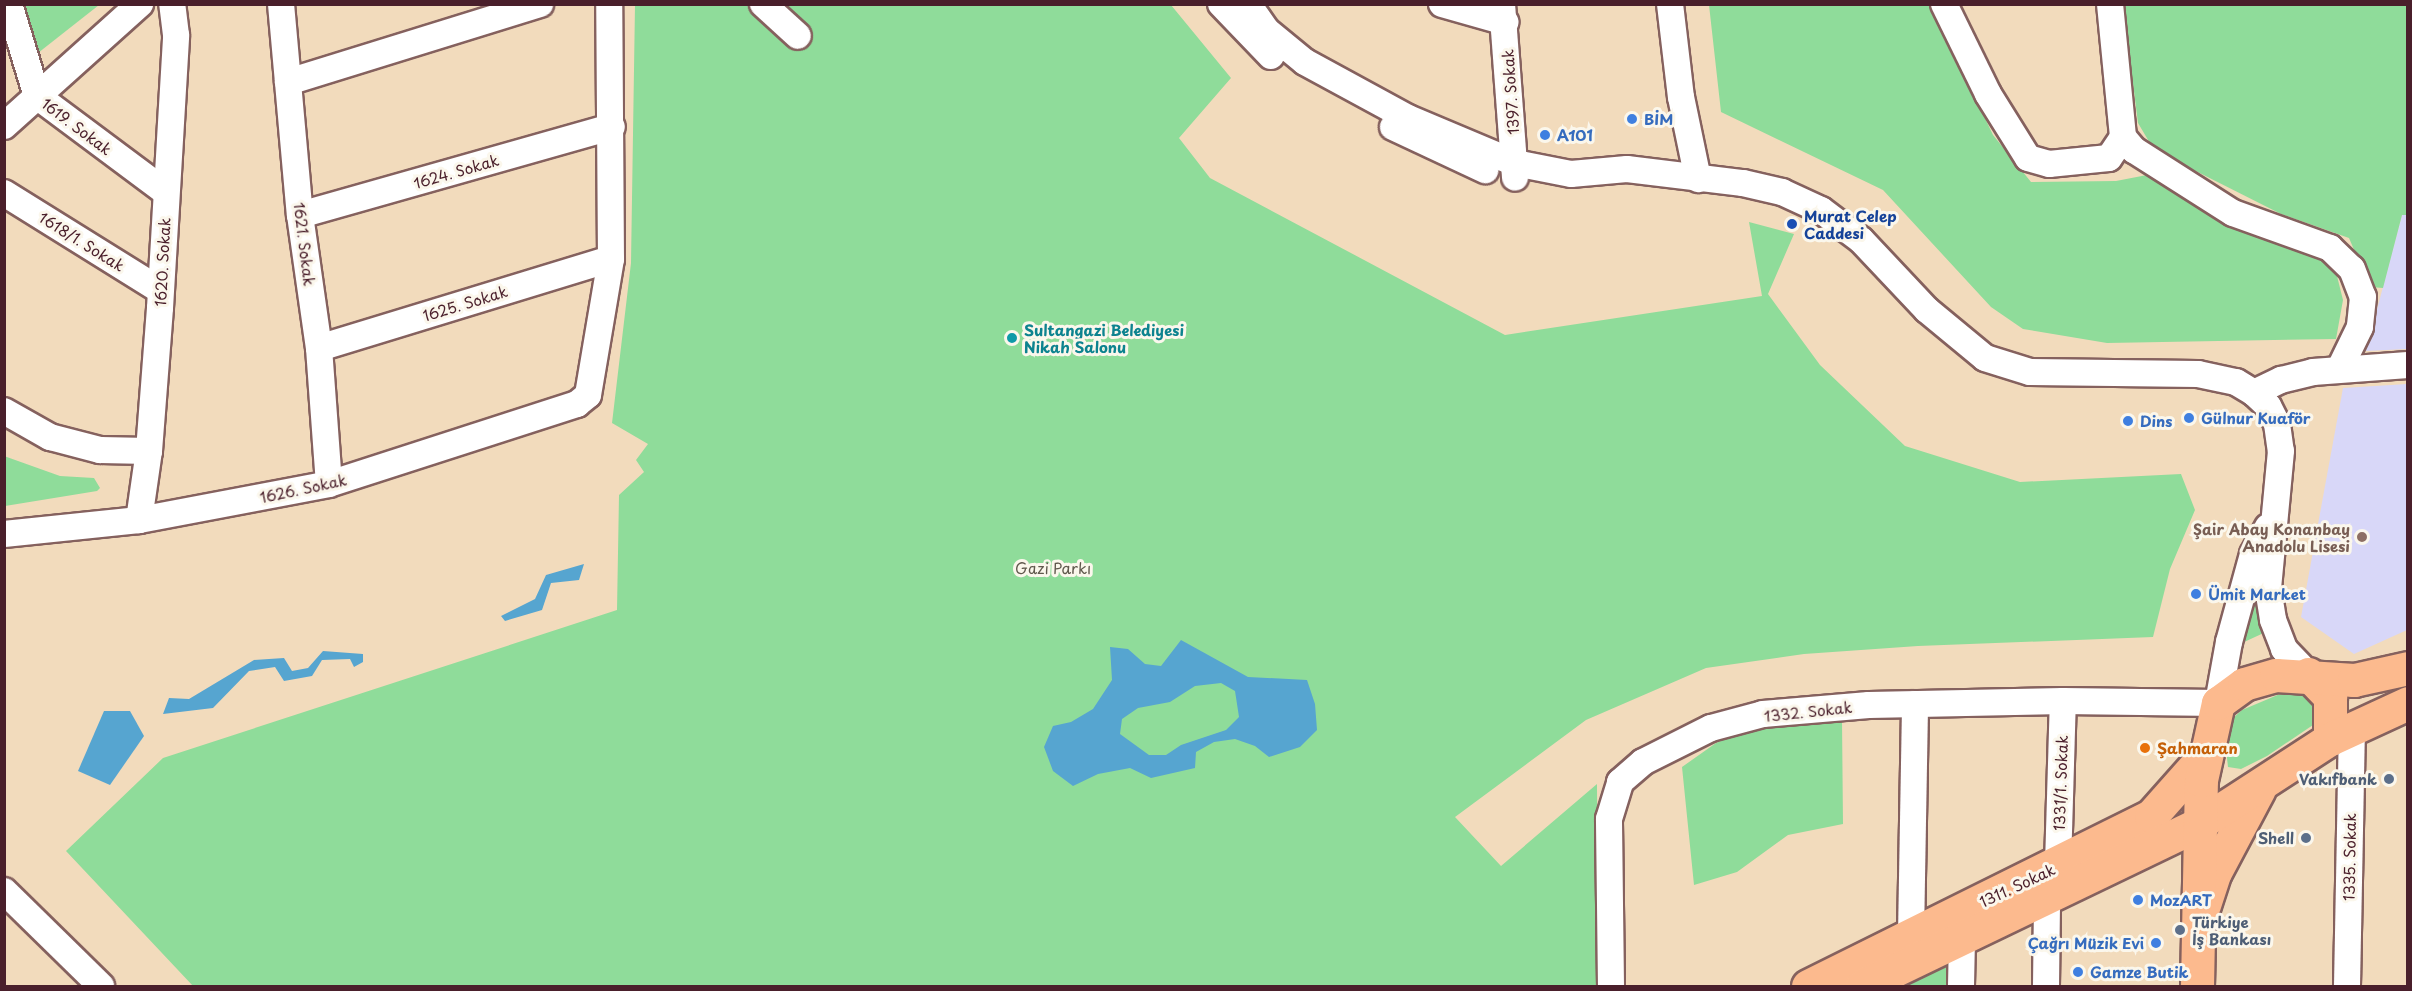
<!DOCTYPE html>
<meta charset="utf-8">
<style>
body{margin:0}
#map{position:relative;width:2412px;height:991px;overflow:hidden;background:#f2dbbc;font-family:"Playpen Sans",sans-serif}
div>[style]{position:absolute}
.built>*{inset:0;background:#d8d7f8}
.green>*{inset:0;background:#8fdc9a}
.water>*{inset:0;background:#56a5d0}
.roads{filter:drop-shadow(2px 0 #85615e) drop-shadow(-2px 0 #85615e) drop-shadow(0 2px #85615e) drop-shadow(0 -2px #85615e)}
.minor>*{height:26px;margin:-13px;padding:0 13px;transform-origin:13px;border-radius:13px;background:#fff}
.major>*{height:33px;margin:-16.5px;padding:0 16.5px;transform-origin:16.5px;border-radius:16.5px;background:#fcba8e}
.dots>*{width:16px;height:16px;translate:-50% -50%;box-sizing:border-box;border:3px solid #fbf7ec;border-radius:50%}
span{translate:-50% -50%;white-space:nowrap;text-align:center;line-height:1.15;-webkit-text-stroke:6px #fbf7ec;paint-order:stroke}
.street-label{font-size:15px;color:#4a1f2b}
.shop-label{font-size:15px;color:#366cbe;font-weight:700}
.left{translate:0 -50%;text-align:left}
.right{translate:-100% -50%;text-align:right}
.transit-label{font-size:15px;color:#164399;font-weight:700}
.culture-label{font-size:15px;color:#0d838f;font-weight:700}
.education-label{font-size:15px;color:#785e54;font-weight:700}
.park-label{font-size:15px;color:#5f584c}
.food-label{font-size:15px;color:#c56008;font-weight:700}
.service-label{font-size:15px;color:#4e5e75;font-weight:700}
.frame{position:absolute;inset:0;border:6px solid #4a1f2b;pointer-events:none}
</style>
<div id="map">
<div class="built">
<i style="clip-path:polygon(2402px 215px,2407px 215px,2407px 349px,2366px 351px)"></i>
<i style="clip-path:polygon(2407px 384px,2407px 630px,2354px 654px,2301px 617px,2343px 388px)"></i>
</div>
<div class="green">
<i style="clip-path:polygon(2182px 4px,2407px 5px,2407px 215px,2402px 215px,2383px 288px,2370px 287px,2349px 238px,2281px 214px,2154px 150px,2138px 123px,2123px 5px)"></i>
<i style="clip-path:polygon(23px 5px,23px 4px,99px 5px,38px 53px)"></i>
<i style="clip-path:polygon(635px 5px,1171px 5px,1231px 78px,1179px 138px,1210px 178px,1505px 335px,1762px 296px,1749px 222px,1794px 234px,1768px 294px,1820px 365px,1905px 446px,2020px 482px,2181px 474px,2195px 510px,2170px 569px,2153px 637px,1918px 646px,1804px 654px,1706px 668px,1586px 720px,1455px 817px,1501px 866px,1597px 784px,1598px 986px,193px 986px,66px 851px,163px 758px,617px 610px,619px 495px,644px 472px,636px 460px,648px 444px,612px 423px,631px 263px)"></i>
<i style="clip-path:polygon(1709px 5px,1931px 5px,1993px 135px,2031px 182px,2116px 181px,2147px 175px,2299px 252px,2334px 264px,2343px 300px,2336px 339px,2107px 343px,2023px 329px,1991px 307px,1883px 190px,1721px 112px)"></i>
<i style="clip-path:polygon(4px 456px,60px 476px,94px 478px,100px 488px,97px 491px,5px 506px)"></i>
<i style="clip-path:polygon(2256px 587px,2268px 631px,2242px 643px)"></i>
<i style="clip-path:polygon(2301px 693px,2313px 701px,2313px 725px,2267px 756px,2241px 769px,2228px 767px,2226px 749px,2233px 718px,2242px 710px,2280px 694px)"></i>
<i style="clip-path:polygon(1842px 720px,1843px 824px,1788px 835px,1737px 872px,1694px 885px,1682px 767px,1716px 743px,1747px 730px,1798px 721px)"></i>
<i style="clip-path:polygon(1950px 964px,1950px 986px,1904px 986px)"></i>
</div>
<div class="water">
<i style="clip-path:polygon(584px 564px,579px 580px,551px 583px,542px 610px,505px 621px,501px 616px,535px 599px,546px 575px)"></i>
<i style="clip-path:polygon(evenodd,1181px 640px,1248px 677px,1307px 680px,1315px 704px,1317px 730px,1300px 747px,1269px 757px,1255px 746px,1235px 739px,1214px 742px,1196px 752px,1195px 768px,1151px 778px,1130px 768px,1098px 774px,1073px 786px,1053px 771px,1044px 747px,1053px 726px,1071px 722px,1093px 709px,1112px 680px,1110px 647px,1128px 649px,1145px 664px,1161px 666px,1181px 640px,1221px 683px,1235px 691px,1239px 717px,1226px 730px,1181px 745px,1166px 755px,1149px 755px,1120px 734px,1122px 719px,1138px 708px,1170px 702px,1195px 686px,1221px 683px)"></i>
<i style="clip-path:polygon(323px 651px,363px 654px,363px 662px,354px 667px,350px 659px,322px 660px,312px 676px,284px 681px,275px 667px,249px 671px,213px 708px,163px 714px,169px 698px,189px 699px,254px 660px,284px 658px,292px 671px,308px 668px)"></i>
<i style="clip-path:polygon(104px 711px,130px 711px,144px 736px,110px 785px,78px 771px)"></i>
</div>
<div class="roads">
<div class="minor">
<i style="left:9px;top:4px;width:96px;rotate:73.1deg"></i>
<i style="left:37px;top:96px;width:161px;rotate:36.7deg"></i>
<i style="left:281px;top:4px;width:212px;rotate:84.9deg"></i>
<i style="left:300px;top:215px;width:134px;rotate:81.9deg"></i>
<i style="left:319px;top:348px;width:136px;rotate:85.8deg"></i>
<i style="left:763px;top:4px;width:47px;rotate:42.4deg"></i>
<i style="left:1221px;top:4px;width:72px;rotate:46.1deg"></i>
<i style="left:1248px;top:4px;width:32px;rotate:55deg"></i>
<i style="left:1266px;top:30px;width:50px;rotate:39.4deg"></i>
<i style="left:1305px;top:62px;width:117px;rotate:28.5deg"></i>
<i style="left:1408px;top:118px;width:116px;rotate:22.8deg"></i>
<i style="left:1515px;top:163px;width:57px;rotate:11.1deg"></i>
<i style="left:1571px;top:174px;width:56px;rotate:-5.1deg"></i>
<i style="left:1627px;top:169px;width:117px;rotate:6.9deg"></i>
<i style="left:1743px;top:183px;width:40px;rotate:13deg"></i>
<i style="left:1782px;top:192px;width:43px;rotate:24.8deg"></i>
<i style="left:1821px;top:210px;width:50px;rotate:36.9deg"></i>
<i style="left:1861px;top:240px;width:96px;rotate:46.7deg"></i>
<i style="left:1927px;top:310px;width:75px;rotate:39.6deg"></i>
<i style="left:1985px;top:358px;width:47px;rotate:17.3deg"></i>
<i style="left:2030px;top:372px;width:168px;rotate:0.7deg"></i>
<i style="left:2198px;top:374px;width:39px;rotate:12deg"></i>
<i style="left:2236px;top:382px;width:21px;rotate:31deg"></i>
<i style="left:2254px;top:393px;width:19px;rotate:43deg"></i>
<i style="left:2268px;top:406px;width:20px;rotate:63deg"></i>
<i style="left:2277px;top:424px;width:27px;rotate:82deg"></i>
<i style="left:2281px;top:451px;width:138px;rotate:95.4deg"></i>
<i style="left:2268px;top:588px;width:32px;rotate:81deg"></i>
<i style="left:2273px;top:620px;width:31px;rotate:69deg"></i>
<i style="left:2284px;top:649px;width:35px;rotate:46deg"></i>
<i style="left:1442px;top:4px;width:66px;rotate:15.9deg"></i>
<i style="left:1502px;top:4px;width:174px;rotate:85.7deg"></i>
<i style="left:1670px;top:4px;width:94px;rotate:83.3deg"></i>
<i style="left:1681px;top:97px;width:84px;rotate:78.3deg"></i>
<i style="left:1944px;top:4px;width:100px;rotate:63.9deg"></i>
<i style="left:1988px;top:94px;width:75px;rotate:58deg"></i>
<i style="left:2028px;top:158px;width:22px;rotate:16deg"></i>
<i style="left:2049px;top:164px;width:60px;rotate:-5.7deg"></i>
<i style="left:2109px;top:158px;width:25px;rotate:-56deg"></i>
<i style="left:2110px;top:4px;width:134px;rotate:84.4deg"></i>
<i style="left:2123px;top:137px;width:17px;rotate:50deg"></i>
<i style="left:2134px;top:150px;width:117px;rotate:32.5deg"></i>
<i style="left:2233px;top:213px;width:103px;rotate:19.8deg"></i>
<i style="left:2330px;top:248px;width:30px;rotate:44deg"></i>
<i style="left:2352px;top:269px;width:30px;rotate:69deg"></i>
<i style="left:2363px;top:297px;width:30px;rotate:96deg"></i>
<i style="left:2360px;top:327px;width:46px;rotate:116deg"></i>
<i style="left:288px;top:82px;width:264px;rotate:-17.2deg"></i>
<i style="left:4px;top:126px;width:183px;rotate:-41.9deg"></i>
<i style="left:1393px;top:127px;width:102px;rotate:25.1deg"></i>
<i style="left:4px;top:193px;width:184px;rotate:31.9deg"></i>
<i style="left:300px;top:215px;width:324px;rotate:-15.8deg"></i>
<i style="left:319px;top:348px;width:305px;rotate:-17deg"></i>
<i style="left:2254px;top:393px;width:30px;rotate:-26deg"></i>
<i style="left:2281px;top:380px;width:33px;rotate:-14deg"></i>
<i style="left:2313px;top:372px;width:95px;rotate:-4.2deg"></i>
<i style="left:4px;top:411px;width:53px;rotate:29.5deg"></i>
<i style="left:50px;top:437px;width:52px;rotate:14.6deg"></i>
<i style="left:100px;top:450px;width:49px;rotate:1.2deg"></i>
<i style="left:139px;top:520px;width:70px;rotate:-81.8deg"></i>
<i style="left:149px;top:451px;width:143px;rotate:-85.6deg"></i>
<i style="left:160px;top:308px;width:273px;rotate:-86.6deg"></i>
<i style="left:176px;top:35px;width:31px;rotate:-97deg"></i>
<i style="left:4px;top:534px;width:136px;rotate:-5.9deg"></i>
<i style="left:139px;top:520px;width:193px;rotate:-10.7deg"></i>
<i style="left:329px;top:484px;width:261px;rotate:-17.9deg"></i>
<i style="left:577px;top:404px;width:14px;rotate:-39deg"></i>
<i style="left:588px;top:395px;width:138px;rotate:-80.4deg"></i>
<i style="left:611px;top:259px;width:255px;rotate:-90.4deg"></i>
<i style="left:2058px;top:865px;width:164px;rotate:-88.3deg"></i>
<i style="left:4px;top:891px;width:136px;rotate:44.4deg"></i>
<i style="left:1911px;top:936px;width:232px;rotate:-89deg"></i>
<i style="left:1611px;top:986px;width:167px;rotate:-90.7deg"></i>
<i style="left:1609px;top:819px;width:39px;rotate:-73deg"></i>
<i style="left:1620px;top:782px;width:30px;rotate:-41deg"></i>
<i style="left:1643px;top:762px;width:76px;rotate:-26.6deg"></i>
<i style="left:1711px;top:728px;width:54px;rotate:-15.1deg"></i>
<i style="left:1763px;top:714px;width:106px;rotate:-4.9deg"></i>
<i style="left:1869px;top:705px;width:194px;rotate:-1.2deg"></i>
<i style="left:2063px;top:701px;width:155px;rotate:0.7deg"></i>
<i style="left:2218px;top:703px;width:62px;rotate:-79.8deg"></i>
<i style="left:2229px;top:642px;width:91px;rotate:-74.7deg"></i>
<i style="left:2253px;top:554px;width:31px;rotate:-61deg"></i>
<i style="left:1961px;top:986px;width:48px;rotate:-88.8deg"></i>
<i style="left:2046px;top:986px;width:86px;rotate:-89.3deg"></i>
<i style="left:2347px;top:986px;width:259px;rotate:-88.9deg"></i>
</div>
<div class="major">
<i style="left:2308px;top:674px;width:32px;rotate:46deg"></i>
<i style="left:2330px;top:697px;width:42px;rotate:90deg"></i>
<i style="left:2204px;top:905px;width:35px;rotate:-72deg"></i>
<i style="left:2215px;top:872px;width:94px;rotate:-62.1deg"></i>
<i style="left:1808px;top:986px;width:383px;rotate:-26.4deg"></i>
<i style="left:2151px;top:816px;width:81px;rotate:-48.5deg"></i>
<i style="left:1862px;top:986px;width:374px;rotate:-25.7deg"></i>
<i style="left:2199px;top:824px;width:156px;rotate:-33deg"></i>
<i style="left:2330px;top:739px;width:86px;rotate:-24.8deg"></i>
<i style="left:2197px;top:986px;width:206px;rotate:-88.9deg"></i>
<i style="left:2201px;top:780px;width:79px;rotate:-77.6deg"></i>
<i style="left:2218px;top:703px;width:32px;rotate:-36deg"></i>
<i style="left:2244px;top:684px;width:33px;rotate:-16deg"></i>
<i style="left:2276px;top:675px;width:78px;rotate:3.7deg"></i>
<i style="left:2354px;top:680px;width:55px;rotate:-12.5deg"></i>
</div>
</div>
<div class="dots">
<i style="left:1632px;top:119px;background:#3f7fe0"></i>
<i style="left:1545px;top:135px;background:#3f7fe0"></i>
<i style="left:1792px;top:224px;background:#1a4fb4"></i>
<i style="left:1012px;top:338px;background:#0f9aa8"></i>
<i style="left:2189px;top:418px;background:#3f7fe0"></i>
<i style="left:2128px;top:421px;background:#3f7fe0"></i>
<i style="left:2362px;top:537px;background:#8d6e63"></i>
<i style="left:2196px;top:594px;background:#3f7fe0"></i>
<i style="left:2145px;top:748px;background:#e8710a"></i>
<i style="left:2389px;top:779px;background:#5c6f8a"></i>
<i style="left:2306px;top:838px;background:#5c6f8a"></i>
<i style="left:2138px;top:900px;background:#3f7fe0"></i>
<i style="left:2180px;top:930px;background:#5c6f8a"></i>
<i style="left:2156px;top:943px;background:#3f7fe0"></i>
<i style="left:2078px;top:972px;background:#3f7fe0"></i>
</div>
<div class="street-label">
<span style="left:1510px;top:92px;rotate:-94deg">1397. Sokak</span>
<span style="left:77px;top:126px;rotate:37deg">1619. Sokak</span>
<span style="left:456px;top:171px;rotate:-16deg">1624. Sokak</span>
<span style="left:82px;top:241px;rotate:32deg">1618/1. Sokak</span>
<span style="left:305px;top:244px;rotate:83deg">1621. Sokak</span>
<span style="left:162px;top:262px;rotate:-87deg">1620. Sokak</span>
<span style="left:465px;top:303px;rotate:-17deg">1625. Sokak</span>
<span style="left:303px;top:488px;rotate:-12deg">1626. Sokak</span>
<span style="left:1808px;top:711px;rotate:-6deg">1332. Sokak</span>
<span style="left:2060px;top:783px;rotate:-88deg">1331/1. Sokak</span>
<span style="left:2349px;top:857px;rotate:-89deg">1335. Sokak</span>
<span style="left:2017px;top:885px;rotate:-25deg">1311. Sokak</span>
</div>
<div class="shop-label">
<span class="left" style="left:1644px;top:119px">BİM</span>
<span class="left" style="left:1557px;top:135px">A101</span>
<span class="left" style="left:2201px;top:418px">Gülnur Kuaför</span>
<span class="left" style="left:2140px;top:421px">Dins</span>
<span class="left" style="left:2208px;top:594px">Ümit Market</span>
<span class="left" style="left:2150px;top:900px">MozART</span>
<span class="right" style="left:2144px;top:943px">Çağrı Müzik Evi</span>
<span class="left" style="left:2090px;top:972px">Gamze Butik</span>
</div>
<div class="transit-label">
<span class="left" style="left:1804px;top:224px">Murat Celep<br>Caddesi</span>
</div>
<div class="culture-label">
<span class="left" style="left:1024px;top:338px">Sultangazi Belediyesi<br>Nikah Salonu</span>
</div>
<div class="education-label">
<span class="right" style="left:2350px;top:537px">Şair Abay Konanbay<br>Anadolu Lisesi</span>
</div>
<div class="park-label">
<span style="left:1053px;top:568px">Gazi Parkı</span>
</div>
<div class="food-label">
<span class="left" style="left:2157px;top:748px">Şahmaran</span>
</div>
<div class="service-label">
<span class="right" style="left:2377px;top:779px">Vakıfbank</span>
<span class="right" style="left:2294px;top:838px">Shell</span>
<span class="left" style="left:2192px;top:930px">Türkiye<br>İş Bankası</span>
</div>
<div class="frame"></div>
</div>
